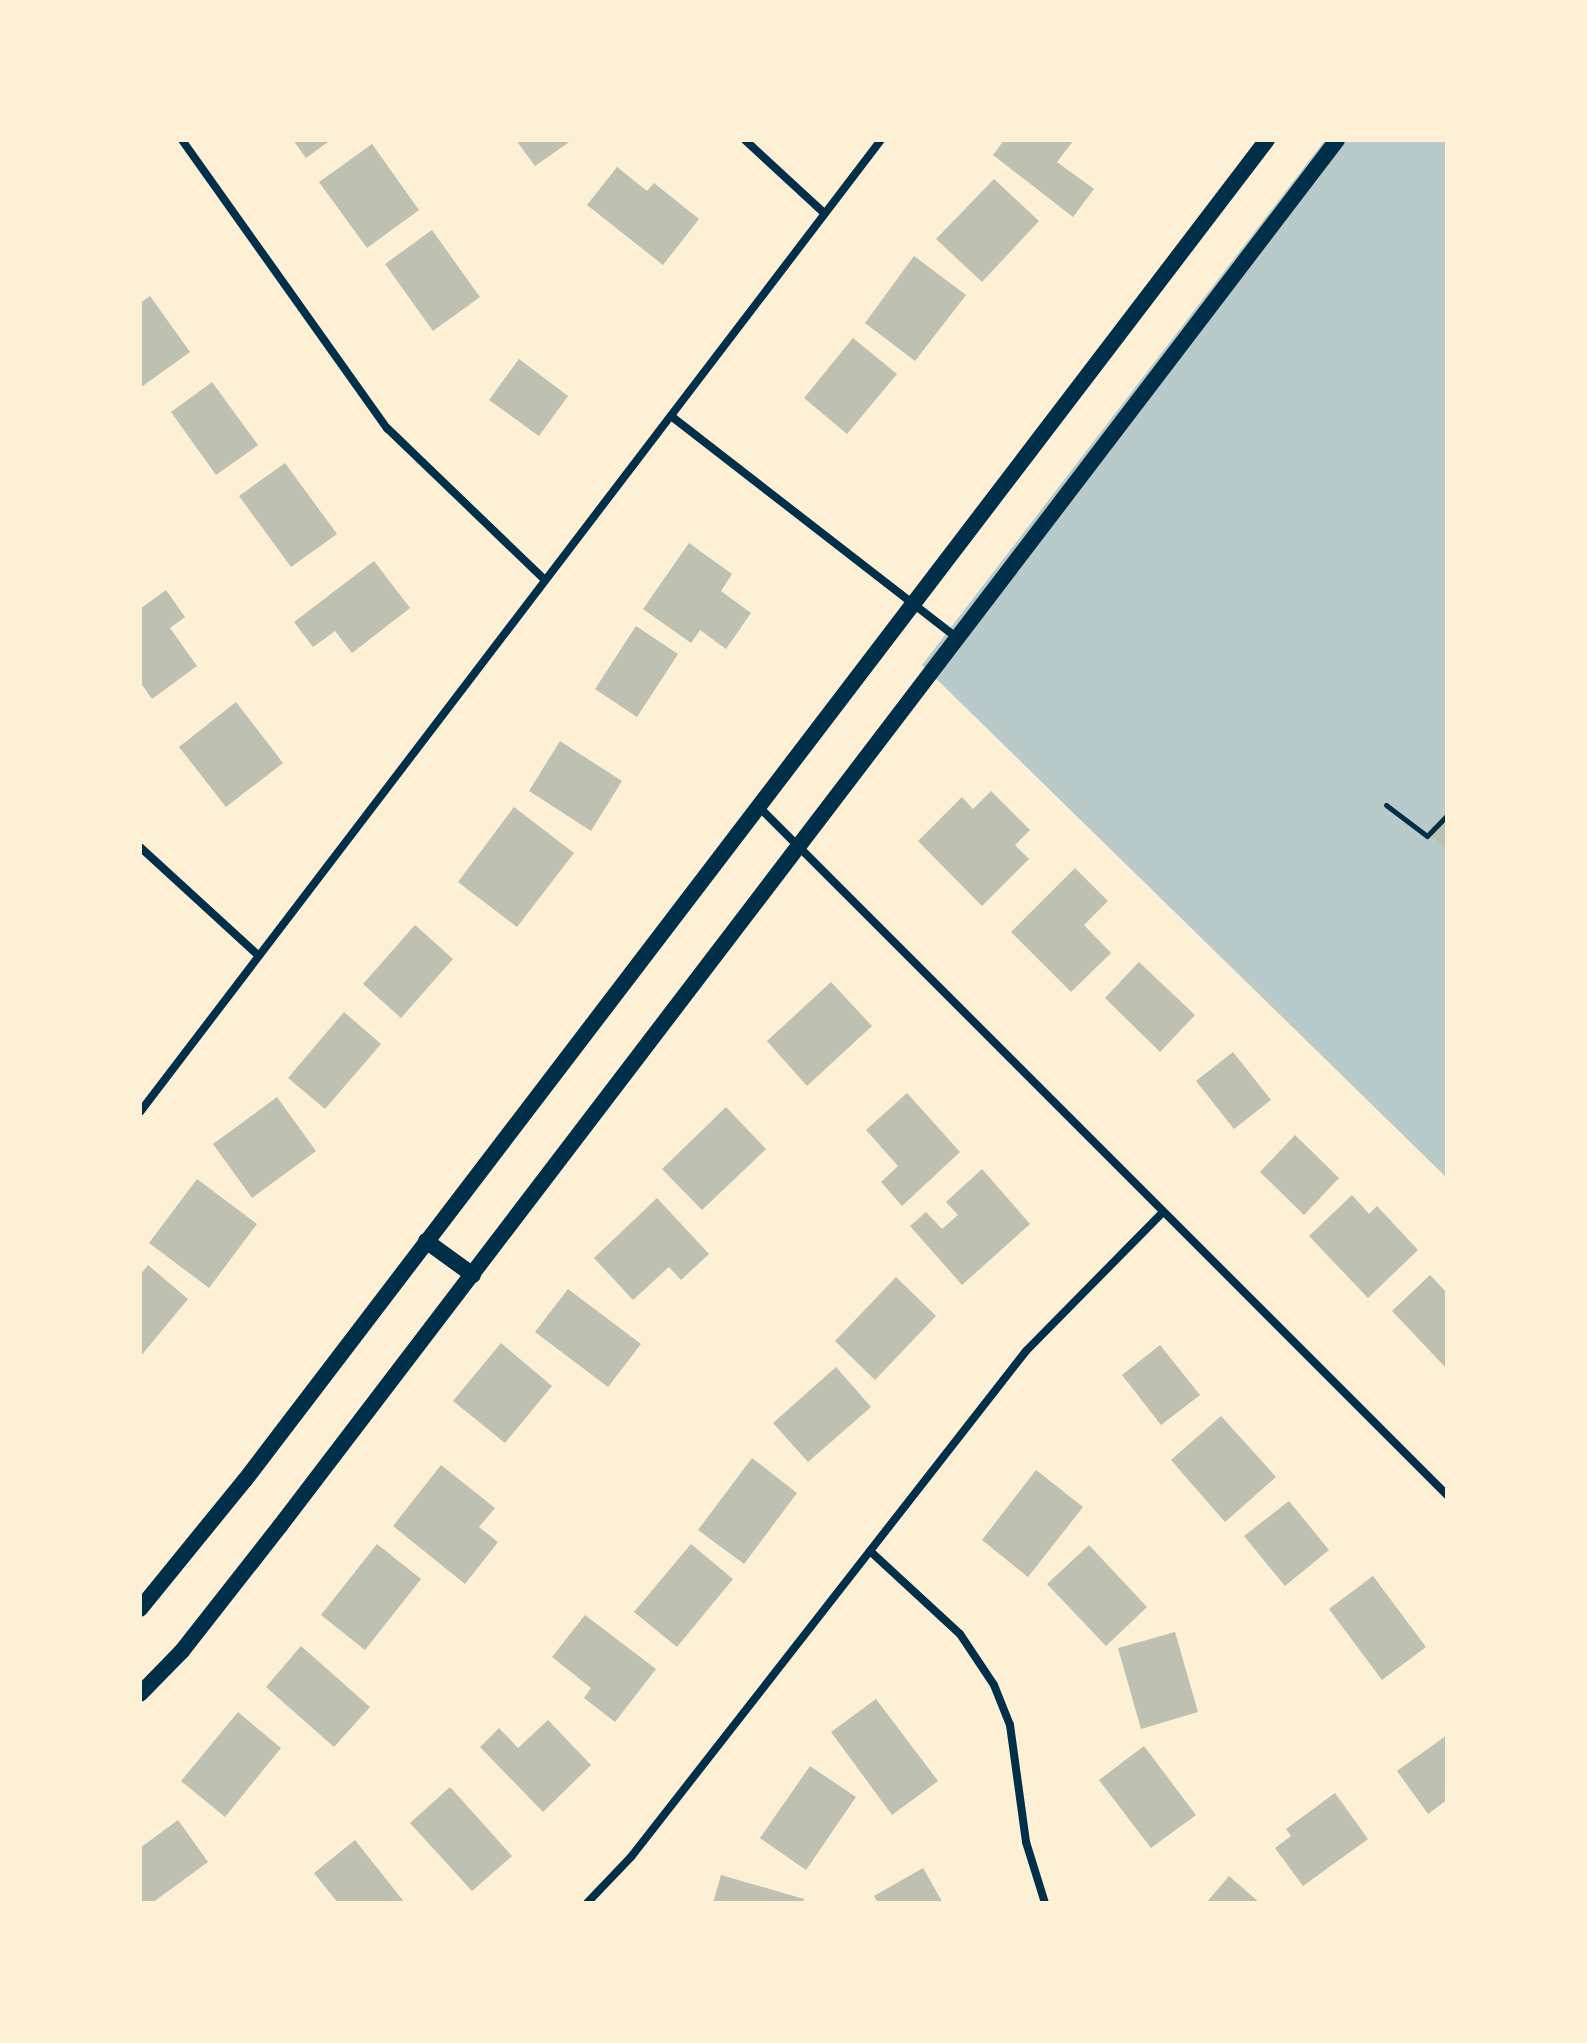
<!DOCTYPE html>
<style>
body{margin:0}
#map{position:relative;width:1587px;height:2043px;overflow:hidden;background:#fdf0d5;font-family:Mulish,sans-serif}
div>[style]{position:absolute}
.green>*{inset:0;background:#b9caca}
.building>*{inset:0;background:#bec0b2}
.path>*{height:5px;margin:-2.5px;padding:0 2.5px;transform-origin:2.5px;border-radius:2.5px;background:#003049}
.minor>*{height:8px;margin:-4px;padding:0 4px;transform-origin:4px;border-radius:4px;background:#003049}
.secondary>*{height:16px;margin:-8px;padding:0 8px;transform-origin:8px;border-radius:8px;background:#003049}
span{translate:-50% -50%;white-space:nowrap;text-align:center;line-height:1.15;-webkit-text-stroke:6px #fdf0d5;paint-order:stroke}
.frame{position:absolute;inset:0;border:142px solid #fdf0d5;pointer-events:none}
</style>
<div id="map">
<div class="green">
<i style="clip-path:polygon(1325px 140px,1447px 140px,1447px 1178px,922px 665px)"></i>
</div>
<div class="building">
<i style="clip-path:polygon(293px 140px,331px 140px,306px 158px)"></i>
<i style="clip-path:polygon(516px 140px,572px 140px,535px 166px)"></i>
<i style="clip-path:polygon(1004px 140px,1074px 140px,1057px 162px,1094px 189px,1073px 217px,993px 155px)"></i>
<i style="clip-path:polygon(372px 144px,419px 210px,367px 248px,319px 182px)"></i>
<i style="clip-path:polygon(617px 167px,647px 191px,654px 183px,699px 219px,663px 265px,587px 205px)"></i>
<i style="clip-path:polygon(994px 179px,1039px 221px,982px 282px,936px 239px)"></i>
<i style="clip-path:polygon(432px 230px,480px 297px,433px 331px,385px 264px)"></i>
<i style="clip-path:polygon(914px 256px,966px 295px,915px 361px,865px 323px)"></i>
<i style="clip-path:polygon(150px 296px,190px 352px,140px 388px,140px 303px)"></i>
<i style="clip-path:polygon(853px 338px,897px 374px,847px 434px,804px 398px)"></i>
<i style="clip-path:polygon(519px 359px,568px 396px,539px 436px,489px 400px)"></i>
<i style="clip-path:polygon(212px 382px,258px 445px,216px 475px,171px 412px)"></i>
<i style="clip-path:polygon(285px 463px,337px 534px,291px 567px,239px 496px)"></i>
<i style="clip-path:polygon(689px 543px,732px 574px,721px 591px,751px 613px,726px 649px,700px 630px,691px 643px,643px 609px)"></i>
<i style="clip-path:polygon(374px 561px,410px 608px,352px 653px,335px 631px,313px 647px,294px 622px)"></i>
<i style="clip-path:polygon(166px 590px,185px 617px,170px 628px,197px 666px,152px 699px,140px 682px,140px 609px)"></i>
<i style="clip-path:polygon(636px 626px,678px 654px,637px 717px,595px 689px)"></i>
<i style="clip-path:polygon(236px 702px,283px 763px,226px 807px,179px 747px)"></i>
<i style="clip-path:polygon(560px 741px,622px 781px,591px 831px,529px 791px)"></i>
<i style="clip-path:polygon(991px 791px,1030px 830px,1015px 845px,1029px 859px,982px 906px,918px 841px,962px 797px,973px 809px)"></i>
<i style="clip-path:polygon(514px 807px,574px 853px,517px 927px,458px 882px)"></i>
<i style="clip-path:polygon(1447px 812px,1447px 850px,1428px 831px)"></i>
<i style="clip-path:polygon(1075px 868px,1108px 901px,1084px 925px,1111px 953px,1071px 992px,1011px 932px)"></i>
<i style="clip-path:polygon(415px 925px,453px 959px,401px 1018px,363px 984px)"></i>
<i style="clip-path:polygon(1139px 962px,1195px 1015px,1160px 1052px,1105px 998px)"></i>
<i style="clip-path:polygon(831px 982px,872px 1026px,807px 1086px,767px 1041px)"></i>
<i style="clip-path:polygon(344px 1012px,381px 1044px,325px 1109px,288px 1078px)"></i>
<i style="clip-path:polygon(1233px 1052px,1271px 1100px,1234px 1129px,1196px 1081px)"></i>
<i style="clip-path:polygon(907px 1093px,960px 1152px,902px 1206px,881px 1182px,898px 1166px,866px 1130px)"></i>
<i style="clip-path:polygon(277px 1097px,316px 1151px,252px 1198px,213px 1144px)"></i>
<i style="clip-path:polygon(726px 1107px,766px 1149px,702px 1210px,662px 1169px)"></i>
<i style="clip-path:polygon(1295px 1135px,1339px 1178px,1304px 1215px,1260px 1172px)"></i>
<i style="clip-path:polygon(982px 1169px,1030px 1224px,962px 1285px,910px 1226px,926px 1212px,942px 1229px,958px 1215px,946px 1202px)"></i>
<i style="clip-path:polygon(197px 1179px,257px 1224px,209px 1288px,149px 1243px)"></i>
<i style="clip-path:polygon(1352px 1195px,1369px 1214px,1377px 1206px,1418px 1250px,1368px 1298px,1309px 1236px)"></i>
<i style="clip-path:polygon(657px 1198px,709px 1254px,681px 1280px,669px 1267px,633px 1300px,594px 1258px)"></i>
<i style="clip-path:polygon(148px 1265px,188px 1299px,140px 1357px,140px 1275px)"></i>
<i style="clip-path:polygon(1430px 1275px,1447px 1293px,1447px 1369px,1392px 1311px)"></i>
<i style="clip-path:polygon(896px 1277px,936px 1316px,875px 1380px,835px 1341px)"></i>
<i style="clip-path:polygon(568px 1289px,641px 1344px,608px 1387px,535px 1332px)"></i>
<i style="clip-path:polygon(501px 1343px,552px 1386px,505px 1443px,453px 1401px)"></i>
<i style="clip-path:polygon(1160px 1345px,1200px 1395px,1161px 1425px,1122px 1375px)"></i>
<i style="clip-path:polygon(836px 1367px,871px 1407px,808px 1462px,773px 1423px)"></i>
<i style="clip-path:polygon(1221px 1416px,1276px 1477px,1225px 1522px,1171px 1460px)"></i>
<i style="clip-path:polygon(752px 1458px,797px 1493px,744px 1564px,698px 1530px)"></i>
<i style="clip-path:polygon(441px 1465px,495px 1508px,479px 1527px,498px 1542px,465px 1584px,393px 1526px)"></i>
<i style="clip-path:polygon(1036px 1470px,1083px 1507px,1028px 1577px,982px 1540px)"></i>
<i style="clip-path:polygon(1289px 1501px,1329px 1550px,1285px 1586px,1244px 1536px)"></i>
<i style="clip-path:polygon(377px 1544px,421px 1579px,365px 1650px,321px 1615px)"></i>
<i style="clip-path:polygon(691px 1544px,733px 1579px,677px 1647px,634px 1612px)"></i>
<i style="clip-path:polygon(1089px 1545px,1147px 1607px,1106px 1646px,1047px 1584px)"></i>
<i style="clip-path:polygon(1373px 1576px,1426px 1647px,1382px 1680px,1329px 1609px)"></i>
<i style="clip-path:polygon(585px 1615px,656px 1669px,615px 1722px,584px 1698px,591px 1688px,552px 1657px)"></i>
<i style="clip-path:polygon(1175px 1632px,1198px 1712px,1141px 1729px,1118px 1648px)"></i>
<i style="clip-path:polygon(301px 1646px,370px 1707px,334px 1747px,266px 1687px)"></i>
<i style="clip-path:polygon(876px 1699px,938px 1781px,892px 1815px,831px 1732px)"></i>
<i style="clip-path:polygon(238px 1712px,281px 1748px,225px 1817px,181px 1781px)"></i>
<i style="clip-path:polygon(548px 1720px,591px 1765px,543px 1812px,480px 1747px,499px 1728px,518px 1748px)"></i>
<i style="clip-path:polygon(1447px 1735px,1447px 1800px,1428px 1814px,1397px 1771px)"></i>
<i style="clip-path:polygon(1144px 1746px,1196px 1815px,1151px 1848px,1099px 1780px)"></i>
<i style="clip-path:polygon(810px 1766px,856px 1797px,806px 1870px,760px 1838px)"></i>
<i style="clip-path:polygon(450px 1787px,512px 1856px,472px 1891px,410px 1823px)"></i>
<i style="clip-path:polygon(1335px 1793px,1368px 1839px,1303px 1886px,1275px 1848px,1291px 1836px,1286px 1829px)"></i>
<i style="clip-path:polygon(178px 1820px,208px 1862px,152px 1903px,140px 1903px,140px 1848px)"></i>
<i style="clip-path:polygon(355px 1840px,405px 1903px,338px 1903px,314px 1873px)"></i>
<i style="clip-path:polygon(923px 1868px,943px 1903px,878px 1903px,874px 1896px)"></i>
<i style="clip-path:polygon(721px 1875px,804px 1899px,803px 1903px,713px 1903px)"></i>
<i style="clip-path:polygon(1229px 1876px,1260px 1903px,1206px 1903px)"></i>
</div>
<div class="path">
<i style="left:1386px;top:805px;width:51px;rotate:37.1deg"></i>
<i style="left:1427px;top:836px;width:29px;rotate:-46deg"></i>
</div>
<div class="minor">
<i style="left:182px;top:140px;width:354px;rotate:54.6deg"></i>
<i style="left:387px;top:428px;width:218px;rotate:43.9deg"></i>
<i style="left:745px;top:140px;width:108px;rotate:42.7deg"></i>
<i style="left:671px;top:416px;width:359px;rotate:37.8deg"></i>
<i style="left:757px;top:805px;width:976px;rotate:45deg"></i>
<i style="left:140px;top:847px;width:161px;rotate:42.5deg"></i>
<i style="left:140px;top:1112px;width:1222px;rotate:-52.68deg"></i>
<i style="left:870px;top:1551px;width:122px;rotate:42.7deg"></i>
<i style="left:960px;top:1634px;width:61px;rotate:56.3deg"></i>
<i style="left:994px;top:1685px;width:43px;rotate:68.2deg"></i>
<i style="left:1010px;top:1725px;width:118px;rotate:82.2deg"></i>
<i style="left:1026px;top:1842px;width:64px;rotate:72.7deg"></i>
<i style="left:587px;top:1903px;width:64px;rotate:-46.3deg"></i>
<i style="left:631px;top:1857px;width:642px;rotate:-52.02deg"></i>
<i style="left:1026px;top:1351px;width:194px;rotate:-45.4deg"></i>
</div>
<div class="secondary">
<i style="left:426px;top:1241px;width:58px;rotate:35.9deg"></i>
<i style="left:140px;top:1609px;width:166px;rotate:-50.9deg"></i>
<i style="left:245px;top:1480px;width:1685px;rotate:-52.67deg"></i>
<i style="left:140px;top:1694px;width:60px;rotate:-45.7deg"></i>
<i style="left:182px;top:1651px;width:159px;rotate:-51.9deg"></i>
<i style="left:280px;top:1526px;width:1743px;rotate:-52.67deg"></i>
</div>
<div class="frame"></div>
</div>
